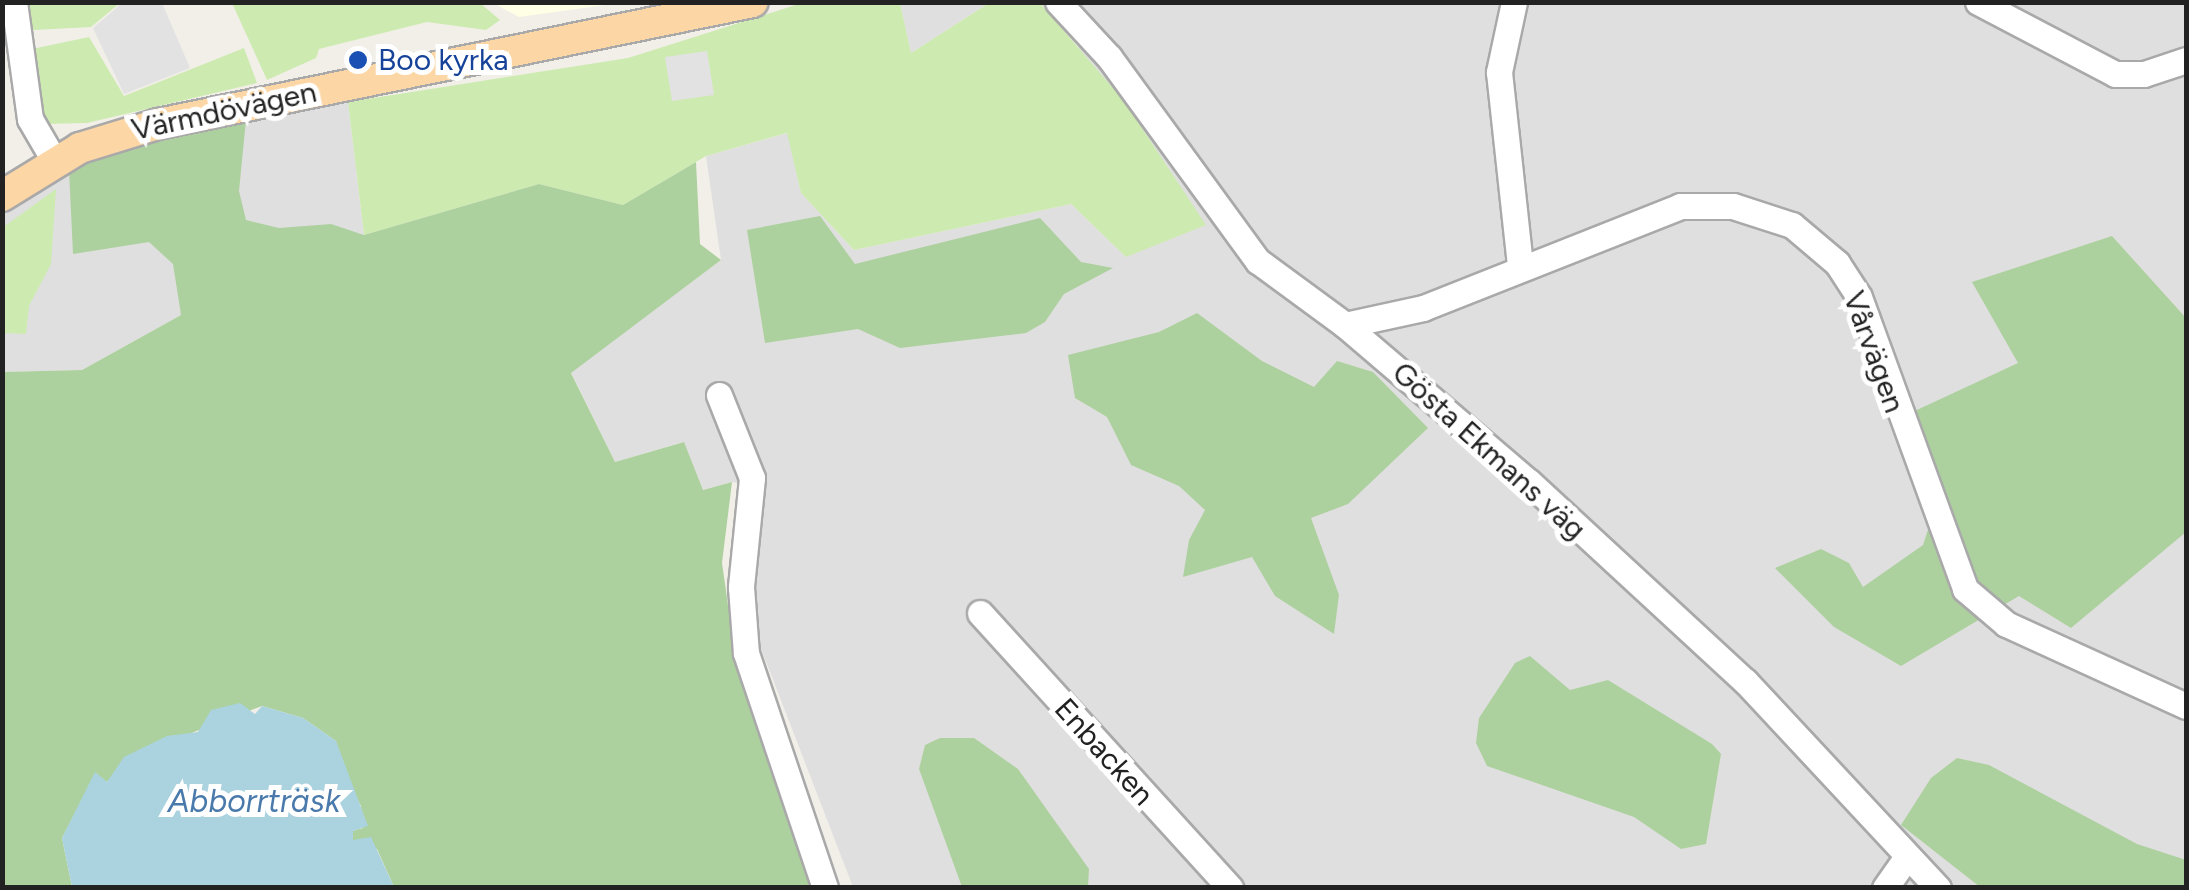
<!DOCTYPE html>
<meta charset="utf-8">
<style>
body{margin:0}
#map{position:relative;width:2189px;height:890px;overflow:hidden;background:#f2efe9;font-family:Figtree,sans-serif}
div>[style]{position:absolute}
.residential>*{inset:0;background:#e0dfdf}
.education>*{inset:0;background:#ffffe5}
.grass>*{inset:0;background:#cdebb0}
.forest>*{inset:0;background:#add19e}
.parking>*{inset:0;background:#e2e2e2}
.water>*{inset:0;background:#aad3df}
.roads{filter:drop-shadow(2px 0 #a9a9a9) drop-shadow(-2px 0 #a9a9a9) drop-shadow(0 2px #a9a9a9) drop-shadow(0 -2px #a9a9a9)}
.minor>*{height:25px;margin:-12.5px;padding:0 12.5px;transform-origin:12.5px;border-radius:12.5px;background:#fff}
.major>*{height:30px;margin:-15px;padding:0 15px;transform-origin:15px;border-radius:15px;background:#fcd6a4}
.dots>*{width:28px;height:28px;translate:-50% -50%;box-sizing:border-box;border:5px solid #fff;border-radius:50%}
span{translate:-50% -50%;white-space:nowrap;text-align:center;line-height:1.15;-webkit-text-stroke:10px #fff;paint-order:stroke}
.transit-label{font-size:30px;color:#164399}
.left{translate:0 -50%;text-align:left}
.street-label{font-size:30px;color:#222}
.water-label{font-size:32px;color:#4a7aab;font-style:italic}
.frame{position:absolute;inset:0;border:5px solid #222;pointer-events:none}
</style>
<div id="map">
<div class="residential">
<i style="clip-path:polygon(900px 3px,989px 3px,911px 53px)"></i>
<i style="clip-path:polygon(1040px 3px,2186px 3px,2186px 887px,853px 887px,757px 638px,749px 597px,759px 487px,732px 482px,703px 490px,683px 442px,615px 462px,571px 372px,721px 260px,706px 156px,788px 133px,801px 193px,854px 250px,1071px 204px,1126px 257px,1077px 42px)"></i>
<i style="clip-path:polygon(348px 102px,364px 235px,181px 315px,82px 370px,3px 372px,3px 206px,40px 182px,162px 135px)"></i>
</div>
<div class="education">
<i style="clip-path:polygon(493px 3px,620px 3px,519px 17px)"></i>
</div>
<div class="grass">
<i style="clip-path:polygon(23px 3px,120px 3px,91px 27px,34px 30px,25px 25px)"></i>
<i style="clip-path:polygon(232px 3px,480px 3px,500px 20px,486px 30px,427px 22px,319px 49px,316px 58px,267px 80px)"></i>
<i style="clip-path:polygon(802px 3px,900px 3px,911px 53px,989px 3px,1040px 3px,1124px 101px,1206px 225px,1126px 257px,1071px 204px,854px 250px,801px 193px,787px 133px,706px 156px,623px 205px,539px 184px,364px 235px,348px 102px,628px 58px)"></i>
<i style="clip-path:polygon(89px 37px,124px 96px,244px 48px,257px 83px,87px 123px,44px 124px,32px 49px)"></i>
<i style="clip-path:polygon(56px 189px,51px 264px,29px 306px,26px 334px,3px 333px,2px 228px)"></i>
</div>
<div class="forest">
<i style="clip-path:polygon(246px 120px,239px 191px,246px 220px,279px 228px,331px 224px,364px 235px,539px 184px,623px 205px,696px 162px,700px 244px,721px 260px,571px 373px,615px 462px,684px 442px,703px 490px,732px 482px,722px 563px,731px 626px,819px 887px,394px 887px,377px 849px,353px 841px,352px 831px,363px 828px,361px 806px,344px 775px,336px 741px,303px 718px,262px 706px,189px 734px,106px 782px,96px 773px,62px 838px,72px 887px,3px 887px,2px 372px,82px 370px,181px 315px,173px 264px,149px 242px,73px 254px,69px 170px,119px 147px)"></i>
<i style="clip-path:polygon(820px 216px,855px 264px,1040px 218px,1081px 262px,1113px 268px,1064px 294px,1045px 322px,1026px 333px,900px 348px,858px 329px,765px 343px,747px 230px)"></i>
<i style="clip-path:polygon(2112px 236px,2186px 318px,2186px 532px,2071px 628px,2019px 596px,1901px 666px,1834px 627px,1775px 568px,1821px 549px,1849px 563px,1863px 587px,1923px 545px,1938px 499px,1906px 415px,2018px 363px,1972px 282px)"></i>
<i style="clip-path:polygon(1197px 313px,1262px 361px,1314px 387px,1337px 361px,1373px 372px,1428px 428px,1348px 504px,1311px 518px,1339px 595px,1334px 634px,1275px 596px,1252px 557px,1183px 577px,1189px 540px,1205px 510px,1179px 486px,1131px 465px,1107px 417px,1075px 398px,1068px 355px,1159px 332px)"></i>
<i style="clip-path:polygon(1530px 656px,1570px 690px,1608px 680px,1712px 744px,1721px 754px,1706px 844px,1681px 849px,1634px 817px,1487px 766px,1476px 743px,1479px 718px,1515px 663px)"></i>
<i style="clip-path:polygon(940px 738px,974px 738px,1018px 769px,1089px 869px,1088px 887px,962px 887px,919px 769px,925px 745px)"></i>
<i style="clip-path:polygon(1957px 758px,1989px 765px,2137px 844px,2186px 860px,2186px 887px,1980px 887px,1901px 825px,1931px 778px)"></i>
</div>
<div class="parking">
<i style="clip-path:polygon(162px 3px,190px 68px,124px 94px,93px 28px,121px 4px)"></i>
<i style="clip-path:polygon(707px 51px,714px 95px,672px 101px,665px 57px)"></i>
</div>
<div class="water">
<i style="clip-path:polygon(240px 703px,255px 714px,262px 706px,303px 718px,336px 741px,368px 826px,353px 831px,353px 840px,371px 837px,394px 887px,72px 887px,62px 838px,95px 772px,107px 782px,124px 757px,167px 736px,198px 732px,211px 710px)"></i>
</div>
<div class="roads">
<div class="minor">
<i style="left:14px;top:2px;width:118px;rotate:82.2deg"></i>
<i style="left:30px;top:119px;width:50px;rotate:59.8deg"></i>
<i style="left:1058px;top:2px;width:75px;rotate:47.2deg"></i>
<i style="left:1109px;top:57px;width:253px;rotate:53.9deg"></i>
<i style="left:1258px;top:261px;width:108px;rotate:36.3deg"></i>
<i style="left:1345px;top:325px;width:242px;rotate:40.5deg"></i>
<i style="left:1529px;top:482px;width:294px;rotate:42.7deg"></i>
<i style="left:1745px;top:681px;width:283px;rotate:47deg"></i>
<i style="left:1514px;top:2px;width:72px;rotate:102.1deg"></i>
<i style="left:1499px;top:72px;width:195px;rotate:83.8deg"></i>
<i style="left:1978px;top:2px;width:155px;rotate:27.7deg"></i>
<i style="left:2115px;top:74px;width:29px"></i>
<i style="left:2144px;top:74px;width:44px;rotate:-18.4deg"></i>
<i style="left:1345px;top:325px;width:80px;rotate:-12.3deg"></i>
<i style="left:1423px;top:308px;width:277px;rotate:-21.6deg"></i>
<i style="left:1680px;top:206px;width:53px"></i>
<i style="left:1733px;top:206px;width:62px;rotate:17.9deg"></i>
<i style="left:1792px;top:225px;width:59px;rotate:40.2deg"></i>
<i style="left:1837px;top:263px;width:40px;rotate:57.1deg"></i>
<i style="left:1859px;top:297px;width:311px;rotate:70deg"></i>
<i style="left:1965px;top:589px;width:54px;rotate:40.5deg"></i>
<i style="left:2006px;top:624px;width:198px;rotate:24.5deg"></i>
<i style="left:719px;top:395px;width:89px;rotate:68.3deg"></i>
<i style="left:752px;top:478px;width:110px;rotate:95.8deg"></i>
<i style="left:741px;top:587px;width:66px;rotate:85.7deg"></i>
<i style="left:746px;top:653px;width:248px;rotate:71.4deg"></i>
<i style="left:980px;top:613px;width:372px;rotate:47.7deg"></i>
<i style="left:1885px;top:888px;width:38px;rotate:-55deg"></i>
</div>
<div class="major">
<i style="left:2px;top:196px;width:92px;rotate:-31.6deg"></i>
<i style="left:80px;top:148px;width:82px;rotate:-17.1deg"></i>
<i style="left:158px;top:124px;width:607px;rotate:-11.59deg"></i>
</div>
</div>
<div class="dots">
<i style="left:358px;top:60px;background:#1a4fb4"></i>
</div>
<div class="transit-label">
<span class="left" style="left:378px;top:60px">Boo kyrka</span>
</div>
<div class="street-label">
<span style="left:224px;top:111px;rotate:-12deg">Värmdövägen</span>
<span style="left:1874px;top:352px;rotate:70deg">Vårvägen</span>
<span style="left:1489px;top:451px;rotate:42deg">Gösta Ekmans väg</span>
<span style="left:1104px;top:752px;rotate:48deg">Enbacken</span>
</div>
<div class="water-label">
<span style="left:254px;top:801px">Abborrträsk</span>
</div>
<div class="frame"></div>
</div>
